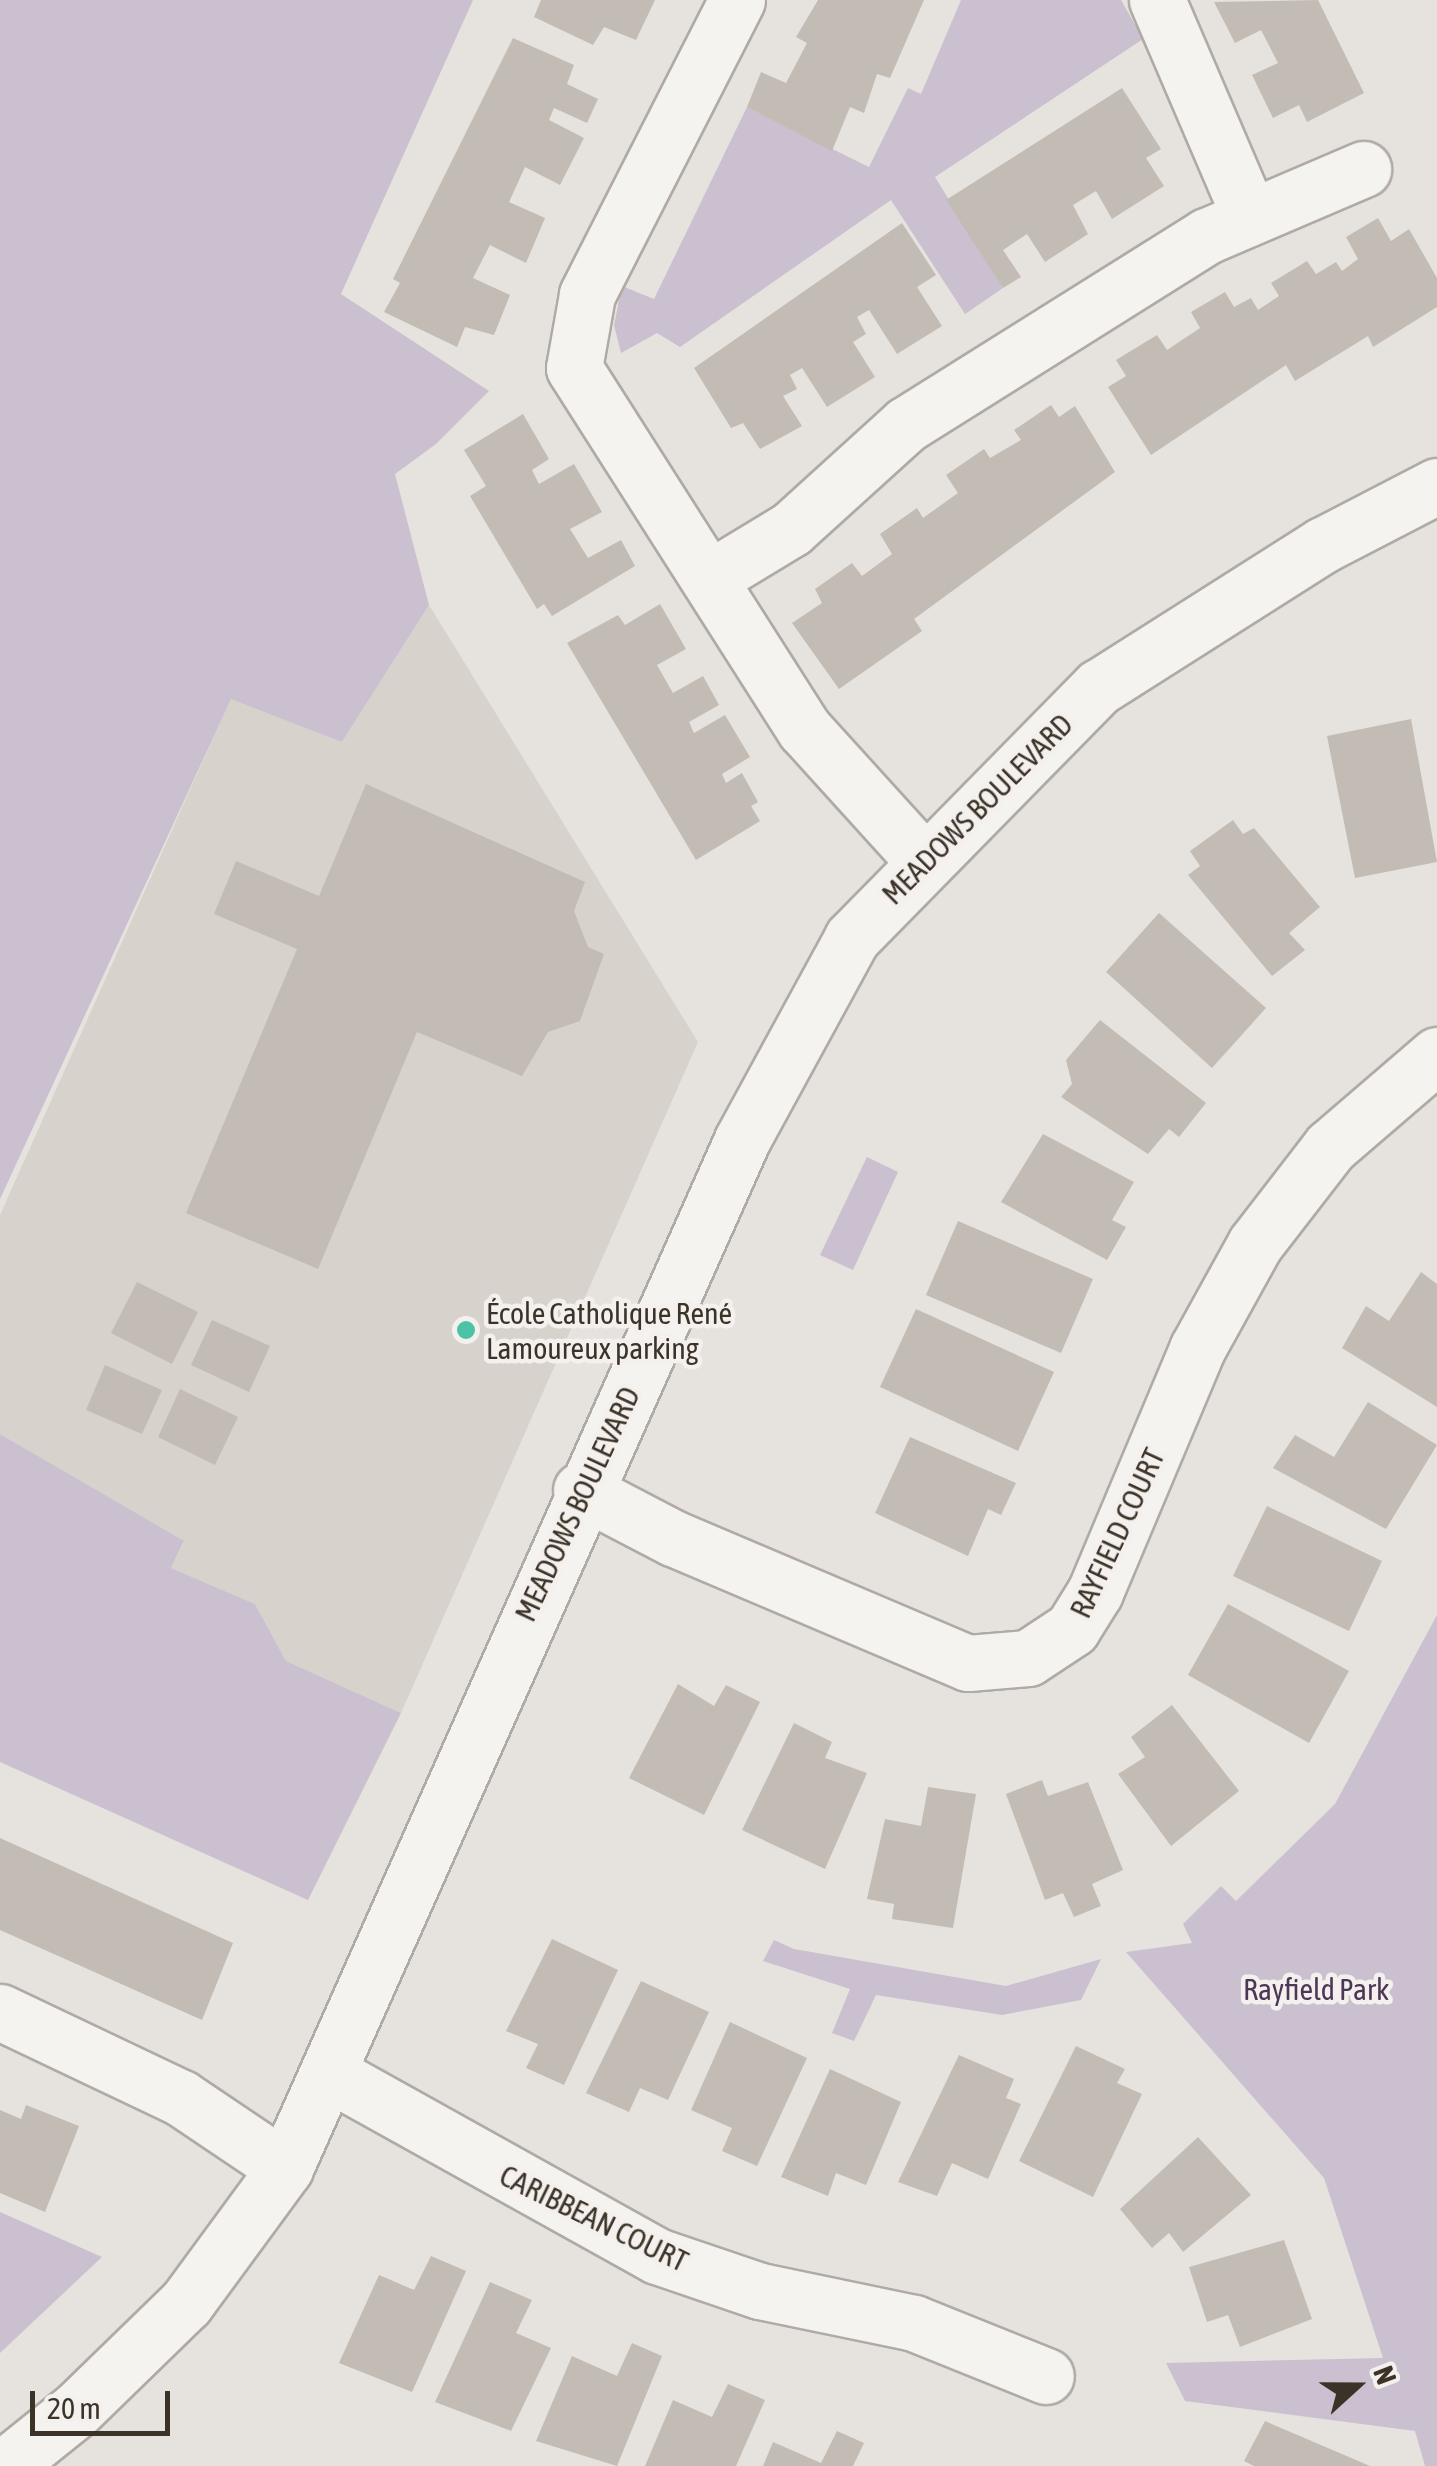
<!DOCTYPE html>
<meta charset="utf-8">
<style>
body{margin:0}
#map{position:relative;width:1437px;height:2466px;overflow:hidden;background:#e6e2de;font-family:"Asap Condensed",sans-serif}
div>[style]{position:absolute}
.built>*{inset:0;background:#d8d2cc}
.green>*{inset:0;background:#cac0cf}
.building>*{inset:0;background:#c2bcb5}
.roads{filter:drop-shadow(2px 0 #b0aaa4) drop-shadow(-2px 0 #b0aaa4) drop-shadow(0 2px #b0aaa4) drop-shadow(0 -2px #b0aaa4)}
.minor>*{height:55px;margin:-27.5px;padding:0 27.5px;transform-origin:27.5px;border-radius:27.5px;background:#f5f3f0}
.dots>*{width:28px;height:28px;translate:-50% -50%;box-sizing:border-box;border:5px solid #f4f0ed;border-radius:50%}
span{translate:-50% -50%;white-space:nowrap;text-align:center;line-height:1.15;-webkit-text-stroke:9px #f4f0ed;paint-order:stroke}
.street-label{font-size:30px;color:#3c3328}
.poi-label{font-size:30px;color:#3c3328}
.left{translate:0 -50%;text-align:left}
.park-label{font-size:30px;color:#4d3756}
.north{position:absolute;left:1307px;top:2336px;width:100px;height:100px;-webkit-text-stroke:8px #f4f0ed;paint-order:stroke;rotate:69deg;font-size:28px;font-weight:700;line-height:40px;text-align:center;color:#3c3328}
.north::after{content:'';display:block;margin:auto;width:35px;height:45px;background:#3c3328;clip-path:polygon(50% 0,100% 100%,50% 72%,0 100%)}
.scale{position:absolute;left:30px;top:2391px;width:140px;height:45px;box-sizing:border-box;border:5px solid #3c3328;border-top:0;padding-left:12px;font-size:30px;line-height:35px;white-space:nowrap;color:#3c3328;-webkit-text-stroke:8px #f4f0ed;paint-order:stroke}
</style>
<div id="map">
<div class="built">
<i style="clip-path:polygon(429px 605px,698px 1042px,401px 1713px,286px 1661px,255px 1604px,171px 1568px,184px 1542px,0 1434px,0 1215px,231px 698px,342px 742px)"></i>
</div>
<div class="green">
<i style="clip-path:polygon(0 0,473px 0,341px 294px,489px 391px,436px 444px,395px 474px,429px 605px,342px 742px,231px 699px,0 1199px)"></i>
<i style="clip-path:polygon(961px 0,1121px 0,1143px 39px,935px 177px,1003px 288px,965px 314px,891px 200px,680px 347px,657px 333px,621px 353px,614px 325px,622px 286px,654px 299px,747px 107px,869px 167px,908px 88px,921px 94px)"></i>
<i style="clip-path:polygon(867px 1157px,898px 1172px,853px 1270px,820px 1255px)"></i>
<i style="clip-path:polygon(0 1434px,184px 1541px,171px 1568px,255px 1604px,286px 1661px,401px 1713px,308px 1900px,0 1762px)"></i>
<i style="clip-path:polygon(1437px 1615px,1437px 2466px,1425px 2466px,1415px 2431px,1185px 2401px,1166px 2363px,1383px 2358px,1324px 2178px,1126px 1952px,1192px 1943px,1183px 1924px,1221px 1886px,1236px 1901px,1335px 1804px)"></i>
<i style="clip-path:polygon(774px 1940px,794px 1949px,1006px 1986px,1101px 1959px,1081px 2000px,1002px 2015px,876px 1995px,854px 2041px,832px 2033px,850px 1989px,763px 1961px)"></i>
<i style="clip-path:polygon(0 2212px,102px 2257px,0 2353px)"></i>
</div>
<div class="building">
<i style="clip-path:polygon(541px 0,655px 0,636px 40px,604px 27px,593px 45px,534px 17px)"></i>
<i style="clip-path:polygon(818px 0,924px 0,890px 78px,877px 74px,864px 113px,850px 107px,832px 151px,747px 107px,761px 72px,786px 83px,807px 43px,796px 37px)"></i>
<i style="clip-path:polygon(1318px 0,1364px 93px,1307px 122px,1299px 105px,1273px 118px,1252px 75px,1278px 63px,1261px 30px,1235px 43px,1214px 2px)"></i>
<i style="clip-path:polygon(513px 38px,574px 65px,567px 84px,598px 99px,587px 123px,554px 108px,549px 120px,584px 138px,560px 185px,525px 167px,509px 202px,545px 218px,526px 263px,490px 245px,473px 278px,510px 295px,494px 335px,465px 327px,457px 347px,384px 312px,400px 283px,393px 279px)"></i>
<i style="clip-path:polygon(1122px 88px,1161px 149px,1146px 158px,1164px 186px,1112px 219px,1096px 191px,1073px 205px,1088px 234px,1045px 262px,1027px 234px,1003px 250px,1021px 277px,1003px 288px,946px 200px)"></i>
<i style="clip-path:polygon(1378px 218px,1391px 241px,1409px 229px,1437px 278px,1437px 307px,1373px 347px,1368px 336px,1295px 381px,1286px 365px,1151px 455px,1108px 387px,1126px 376px,1116px 360px,1157px 335px,1167px 350px,1200px 328px,1191px 312px,1225px 292px,1234px 307px,1251px 298px,1258px 310px,1279px 296px,1271px 283px,1307px 261px,1316px 274px,1336px 262px,1342px 271px,1358px 259px,1346px 237px)"></i>
<i style="clip-path:polygon(902px 223px,936px 275px,917px 287px,942px 326px,897px 354px,869px 310px,857px 317px,866px 334px,853px 342px,875px 377px,827px 407px,802px 368px,790px 375px,797px 389px,783px 396px,802px 426px,760px 449px,743px 423px,731px 428px,694px 368px)"></i>
<i style="clip-path:polygon(1051px 405px,1059px 417px,1075px 406px,1115px 472px,914px 619px,922px 631px,839px 689px,792px 623px,822px 603px,815px 589px,852px 563px,862px 576px,892px 554px,880px 534px,917px 508px,923px 518px,958px 493px,946px 475px,984px 449px,990px 458px,1021px 440px,1014px 430px)"></i>
<i style="clip-path:polygon(523px 414px,549px 459px,532px 470px,539px 484px,574px 464px,602px 512px,570px 529px,588px 558px,621px 540px,635px 566px,552px 616px,544px 604px,537px 609px,470px 496px,486px 486px,464px 450px)"></i>
<i style="clip-path:polygon(660px 604px,686px 649px,657px 665px,673px 693px,703px 676px,719px 705px,689px 722px,694px 733px,725px 715px,750px 757px,722px 774px,726px 783px,742px 773px,758px 802px,751px 806px,760px 821px,696px 860px,567px 643px,618px 615px,625px 625px)"></i>
<i style="clip-path:polygon(1411px 719px,1437px 862px,1355px 878px,1327px 736px)"></i>
<i style="clip-path:polygon(366px 784px,585px 882px,574px 911px,588px 947px,604px 954px,580px 1021px,548px 1032px,522px 1076px,417px 1032px,318px 1269px,186px 1213px,297px 949px,214px 914px,236px 861px,319px 896px)"></i>
<i style="clip-path:polygon(1233px 820px,1243px 834px,1254px 828px,1320px 907px,1289px 933px,1305px 950px,1272px 976px,1188px 875px,1200px 866px,1190px 851px)"></i>
<i style="clip-path:polygon(1159px 913px,1266px 1008px,1212px 1068px,1106px 972px)"></i>
<i style="clip-path:polygon(1100px 1020px,1206px 1103px,1179px 1137px,1169px 1129px,1148px 1154px,1061px 1097px,1072px 1084px,1066px 1060px)"></i>
<i style="clip-path:polygon(1043px 1134px,1134px 1182px,1112px 1220px,1126px 1227px,1107px 1260px,1001px 1202px)"></i>
<i style="clip-path:polygon(958px 1221px,1093px 1279px,1061px 1353px,926px 1295px)"></i>
<i style="clip-path:polygon(1421px 1272px,1437px 1284px,1437px 1407px,1342px 1348px,1366px 1306px,1389px 1321px)"></i>
<i style="clip-path:polygon(137px 1282px,198px 1312px,172px 1364px,111px 1333px)"></i>
<i style="clip-path:polygon(916px 1309px,1054px 1372px,1018px 1451px,880px 1387px)"></i>
<i style="clip-path:polygon(212px 1320px,270px 1346px,249px 1392px,191px 1365px)"></i>
<i style="clip-path:polygon(105px 1365px,162px 1390px,142px 1434px,86px 1410px)"></i>
<i style="clip-path:polygon(180px 1389px,238px 1417px,215px 1465px,158px 1437px)"></i>
<i style="clip-path:polygon(1368px 1402px,1437px 1445px,1386px 1529px,1273px 1468px,1295px 1435px,1334px 1457px)"></i>
<i style="clip-path:polygon(910px 1437px,1016px 1483px,1001px 1515px,988px 1509px,968px 1556px,875px 1513px)"></i>
<i style="clip-path:polygon(1267px 1506px,1382px 1561px,1349px 1631px,1233px 1576px)"></i>
<i style="clip-path:polygon(1228px 1604px,1349px 1671px,1309px 1743px,1188px 1675px)"></i>
<i style="clip-path:polygon(678px 1684px,714px 1706px,726px 1685px,760px 1702px,704px 1815px,629px 1778px)"></i>
<i style="clip-path:polygon(1172px 1705px,1239px 1791px,1171px 1846px,1118px 1774px,1145px 1757px,1131px 1737px)"></i>
<i style="clip-path:polygon(794px 1723px,832px 1742px,825px 1758px,867px 1773px,825px 1869px,742px 1830px)"></i>
<i style="clip-path:polygon(1042px 1780px,1048px 1796px,1088px 1782px,1123px 1870px,1092px 1884px,1101px 1906px,1074px 1917px,1063px 1893px,1045px 1900px,1006px 1794px)"></i>
<i style="clip-path:polygon(928px 1787px,976px 1794px,953px 1928px,892px 1919px,894px 1904px,867px 1899px,885px 1819px,921px 1826px)"></i>
<i style="clip-path:polygon(0 1838px,233px 1943px,202px 2020px,0 1930px)"></i>
<i style="clip-path:polygon(552px 1939px,618px 1970px,564px 2085px,526px 2068px,538px 2044px,506px 2031px)"></i>
<i style="clip-path:polygon(641px 1981px,709px 2012px,668px 2100px,640px 2088px,629px 2112px,586px 2093px)"></i>
<i style="clip-path:polygon(730px 2022px,807px 2058px,757px 2166px,722px 2151px,732px 2128px,691px 2110px)"></i>
<i style="clip-path:polygon(1076px 2046px,1125px 2069px,1117px 2083px,1142px 2094px,1093px 2197px,1019px 2161px)"></i>
<i style="clip-path:polygon(959px 2055px,1014px 2079px,1006px 2098px,1021px 2104px,988px 2179px,952px 2163px,937px 2196px,898px 2182px)"></i>
<i style="clip-path:polygon(830px 2069px,901px 2102px,866px 2185px,836px 2173px,828px 2196px,781px 2177px)"></i>
<i style="clip-path:polygon(26px 2105px,79px 2126px,45px 2212px,0 2193px,0 2110px,21px 2119px)"></i>
<i style="clip-path:polygon(1198px 2137px,1251px 2195px,1183px 2252px,1169px 2233px,1152px 2248px,1120px 2209px)"></i>
<i style="clip-path:polygon(1284px 2240px,1312px 2319px,1240px 2347px,1228px 2315px,1207px 2322px,1189px 2267px)"></i>
<i style="clip-path:polygon(431px 2256px,466px 2271px,412px 2392px,339px 2363px,379px 2275px,414px 2290px)"></i>
<i style="clip-path:polygon(490px 2282px,532px 2300px,516px 2333px,551px 2348px,511px 2431px,435px 2402px)"></i>
<i style="clip-path:polygon(632px 2343px,662px 2356px,617px 2466px,536px 2441px,572px 2356px,617px 2376px)"></i>
<i style="clip-path:polygon(728px 2384px,765px 2400px,736px 2466px,645px 2466px,673px 2400px,712px 2417px)"></i>
<i style="clip-path:polygon(1265px 2421px,1370px 2466px,1254px 2466px,1244px 2461px)"></i>
<i style="clip-path:polygon(837px 2431px,864px 2443px,853px 2466px,763px 2466px,773px 2442px,821px 2463px)"></i>
</div>
<div class="roads">
<div class="minor">
<i style="left:737px;top:0;width:331px;rotate:117deg"></i>
<i style="left:587px;top:295px;width:74px;rotate:100.1deg"></i>
<i style="left:574px;top:368px;width:429px;rotate:57.5deg"></i>
<i style="left:805px;top:730px;width:176px;rotate:47.8deg"></i>
<i style="left:1157px;top:0;width:234px;rotate:66.8deg"></i>
<i style="left:710px;top:578px;width:95px;rotate:-31.2deg"></i>
<i style="left:791px;top:529px;width:156px;rotate:-42.2deg"></i>
<i style="left:907px;top:424px;width:354px;rotate:-32.1deg"></i>
<i style="left:1207px;top:236px;width:170px;rotate:-23.2deg"></i>
<i style="left:581px;top:1490px;width:104px;rotate:27.6deg"></i>
<i style="left:673px;top:1538px;width:320px;rotate:23deg"></i>
<i style="left:968px;top:1663px;width:60px;rotate:-4.8deg"></i>
<i style="left:1028px;top:1658px;width:53px;rotate:-33.4deg"></i>
<i style="left:1072px;top:1629px;width:44px;rotate:-58.1deg"></i>
<i style="left:1095px;top:1592px;width:264px;rotate:-67.2deg"></i>
<i style="left:1197px;top:1349px;width:120px;rotate:-61.1deg"></i>
<i style="left:1255px;top:1244px;width:123px;rotate:-52.3deg"></i>
<i style="left:1330px;top:1147px;width:141px;rotate:-40.7deg"></i>
<i style="left:0;top:2012px;width:200px;rotate:25.4deg"></i>
<i style="left:181px;top:2098px;width:125px;rotate:33.9deg"></i>
<i style="left:330px;top:2074px;width:374px;rotate:29.1deg"></i>
<i style="left:657px;top:2256px;width:109px;rotate:18.8deg"></i>
<i style="left:760px;top:2291px;width:157px;rotate:11.7deg"></i>
<i style="left:914px;top:2323px;width:142px;rotate:21.9deg"></i>
<i style="left:6px;top:2466px;width:91px;rotate:-38.8deg"></i>
<i style="left:77px;top:2409px;width:152px;rotate:-44.2deg"></i>
<i style="left:186px;top:2303px;width:167px;rotate:-53.7deg"></i>
<i style="left:285px;top:2168px;width:1125px;rotate:-66.03deg"></i>
<i style="left:742px;top:1140px;width:230px;rotate:-61.4deg"></i>
<i style="left:852px;top:938px;width:352px;rotate:-45.5deg"></i>
<i style="left:1099px;top:687px;width:265px;rotate:-32.4deg"></i>
<i style="left:1323px;top:545px;width:128px;rotate:-27.4deg"></i>
</div>
</div>
<div class="dots">
<i style="left:466px;top:1330px;background:#4cc2a6"></i>
</div>
<div class="street-label">
<span style="left:977px;top:809px;rotate:-45deg">MEADOWS BOULEVARD</span>
<span style="left:577px;top:1504px;rotate:-65deg">MEADOWS BOULEVARD</span>
<span style="left:1117px;top:1533px;rotate:-65deg">RAYFIELD COURT</span>
<span style="left:594px;top:2218px;rotate:26deg">CARIBBEAN COURT</span>
</div>
<div class="poi-label">
<span class="left" style="left:486px;top:1330px">École Catholique René<br>Lamoureux parking</span>
</div>
<div class="park-label">
<span style="left:1316px;top:1989px">Rayfield Park</span>
</div>
<div class="north">N</div>
<div class="scale">20 m</div>
</div>
